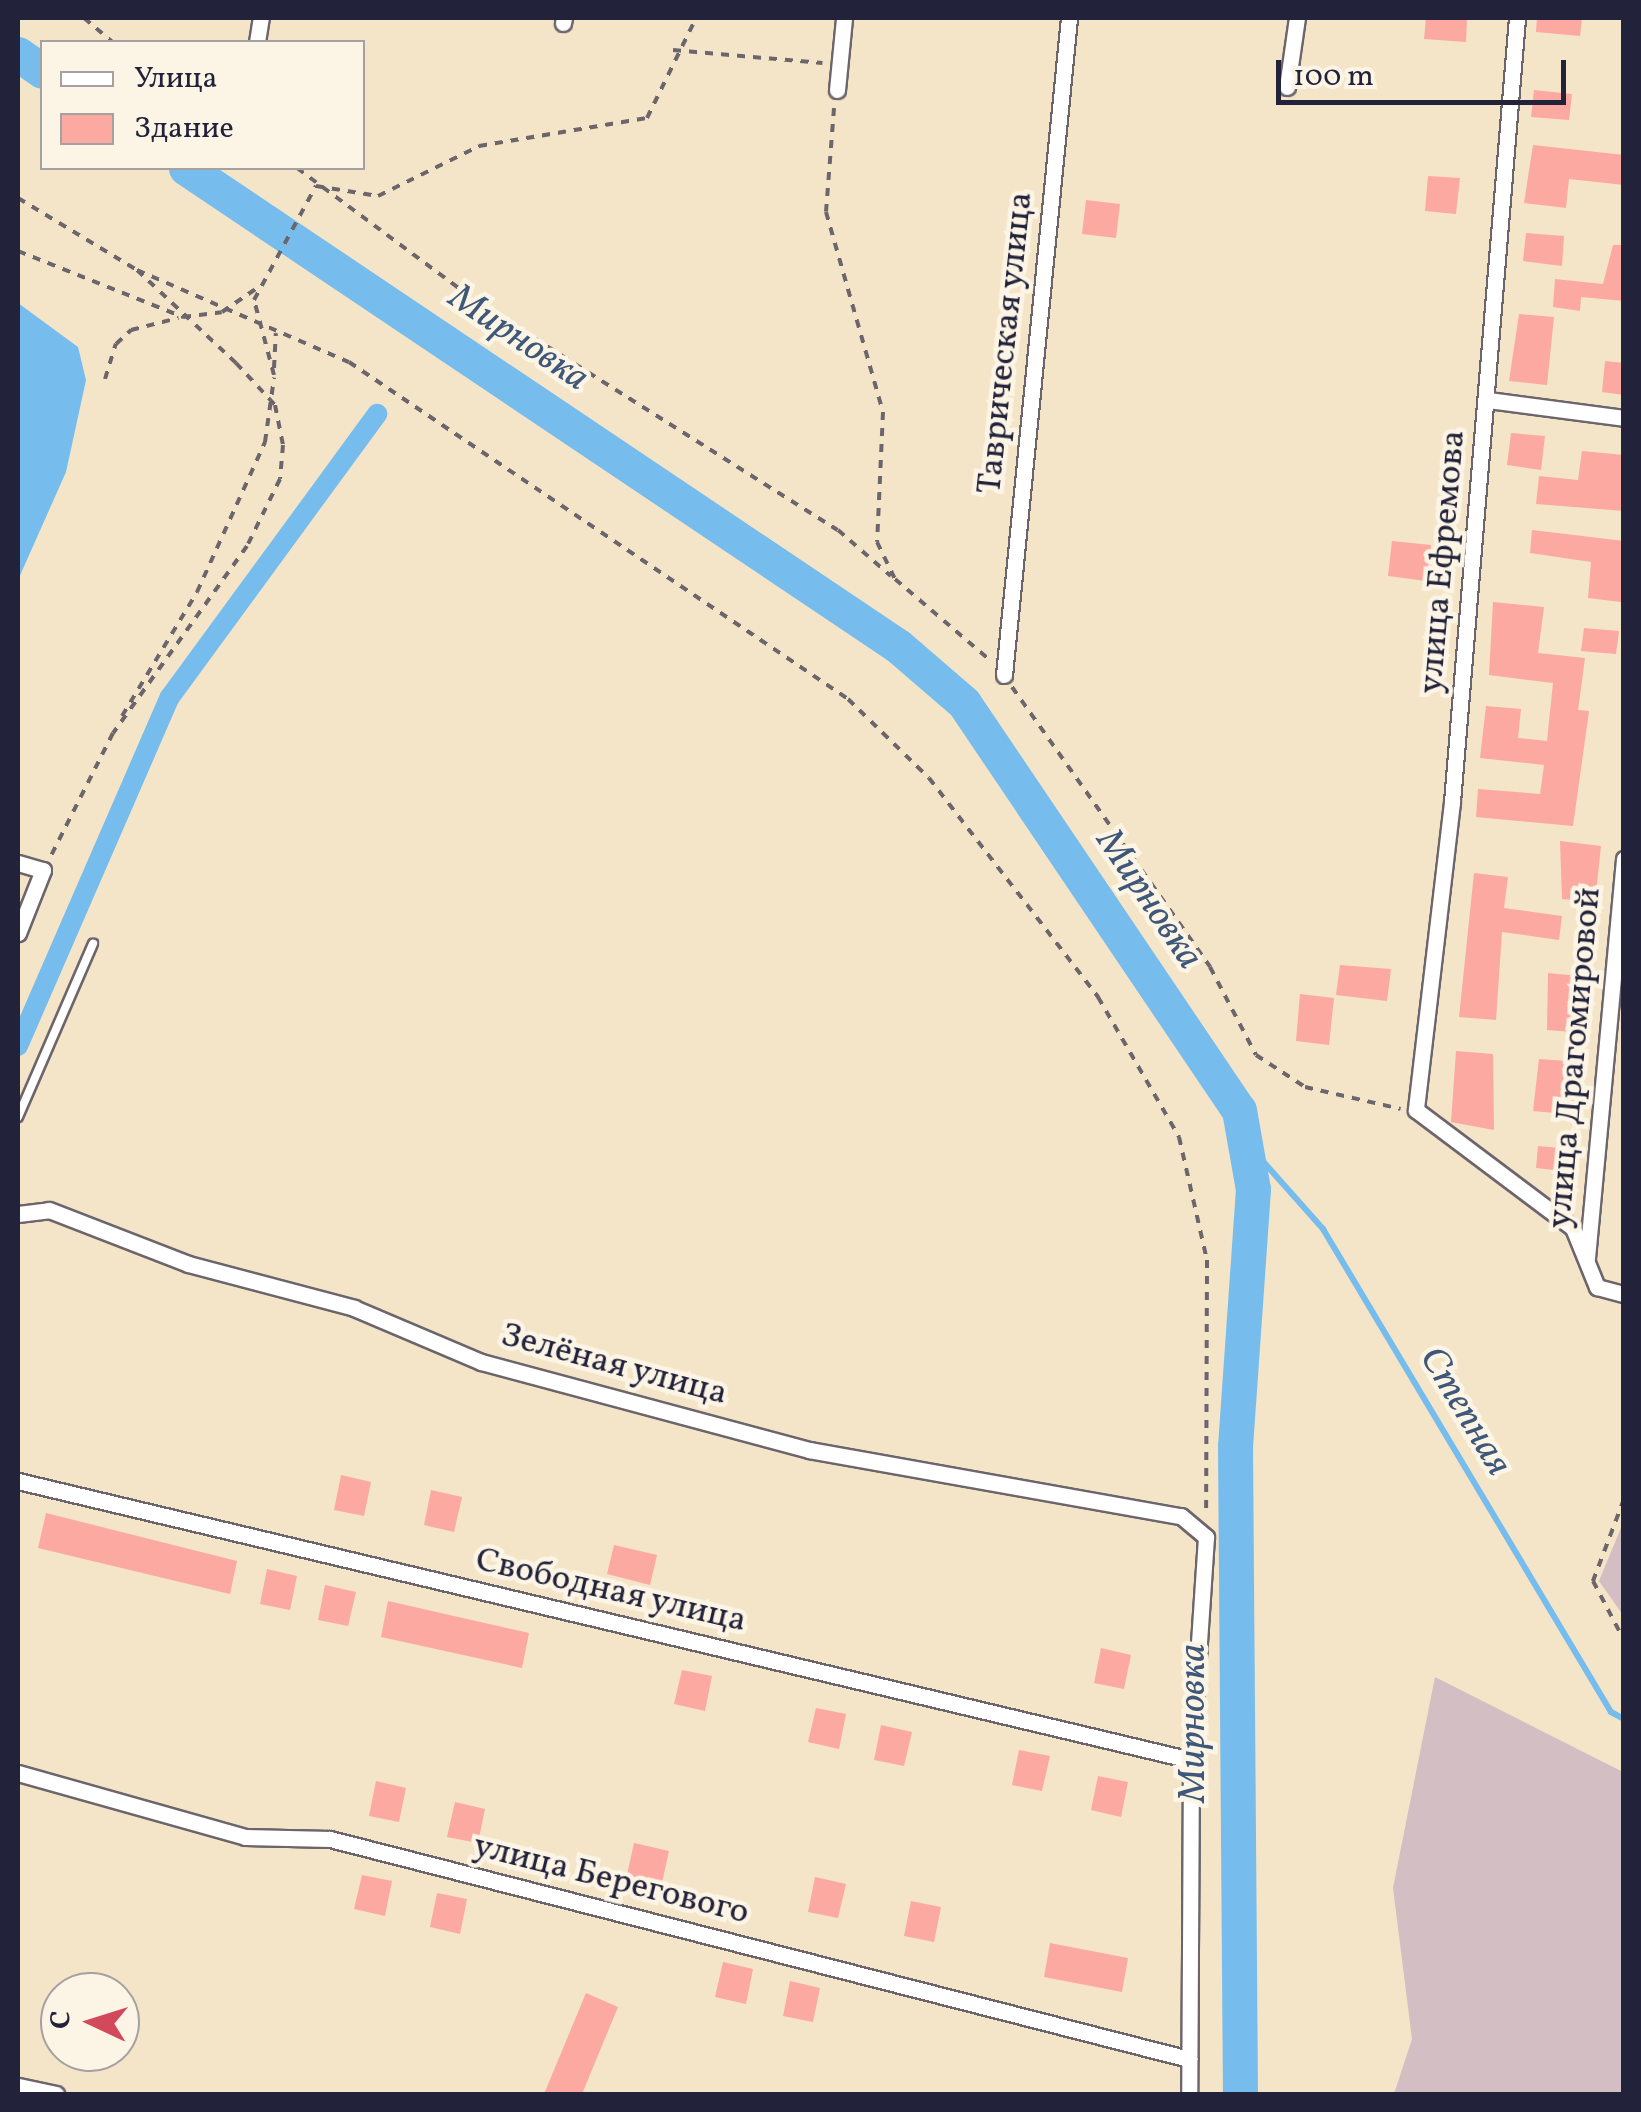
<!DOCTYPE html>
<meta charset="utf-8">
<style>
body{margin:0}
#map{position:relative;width:1641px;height:2112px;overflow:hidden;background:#f4e4c8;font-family:Vollkorn,serif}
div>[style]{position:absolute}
.industrial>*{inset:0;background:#d2bec3}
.water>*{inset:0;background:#76bced}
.stream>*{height:6px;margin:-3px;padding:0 3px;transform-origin:3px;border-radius:3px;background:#76bced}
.canal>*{height:20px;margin:-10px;padding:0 10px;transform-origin:10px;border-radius:10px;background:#76bced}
.river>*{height:35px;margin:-17.5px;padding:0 17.5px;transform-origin:17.5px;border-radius:17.5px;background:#76bced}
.building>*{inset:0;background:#fca9a2}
.path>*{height:4px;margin-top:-2px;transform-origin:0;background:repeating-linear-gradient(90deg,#6c666c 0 8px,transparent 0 16px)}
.roads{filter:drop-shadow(2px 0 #6c666c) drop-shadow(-2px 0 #6c666c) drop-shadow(0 2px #6c666c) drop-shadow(0 -2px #6c666c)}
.lane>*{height:8px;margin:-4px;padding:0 4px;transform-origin:4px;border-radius:4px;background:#fff}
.street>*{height:15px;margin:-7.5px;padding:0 7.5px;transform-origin:7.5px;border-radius:7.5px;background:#fff}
span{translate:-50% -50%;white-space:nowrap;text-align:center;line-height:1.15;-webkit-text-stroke:9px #fcf5e5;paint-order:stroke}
.street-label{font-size:35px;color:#22223b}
.water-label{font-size:38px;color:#3f5879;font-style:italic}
.frame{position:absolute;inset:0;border:20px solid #22223b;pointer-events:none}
.legend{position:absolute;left:40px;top:40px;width:325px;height:130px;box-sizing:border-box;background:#fcf5e5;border:2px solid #a5a1a1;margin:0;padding:12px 18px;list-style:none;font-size:30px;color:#22223b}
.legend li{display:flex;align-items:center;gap:20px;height:50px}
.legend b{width:50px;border:2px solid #a5a1a1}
.north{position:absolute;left:40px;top:1972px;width:100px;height:100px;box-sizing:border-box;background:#fcf5e5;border:2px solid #a5a1a1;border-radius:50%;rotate:274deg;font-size:28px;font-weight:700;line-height:40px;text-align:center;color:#22223b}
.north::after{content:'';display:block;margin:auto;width:35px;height:45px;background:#d1495b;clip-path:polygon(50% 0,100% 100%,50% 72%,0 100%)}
.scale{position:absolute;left:1276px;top:60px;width:290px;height:45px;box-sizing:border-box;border:5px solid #22223b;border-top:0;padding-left:12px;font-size:30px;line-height:35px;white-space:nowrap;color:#22223b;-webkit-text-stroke:8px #fcf5e5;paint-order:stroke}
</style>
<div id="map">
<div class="industrial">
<i style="clip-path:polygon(1623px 1523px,1623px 1615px,1599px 1581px)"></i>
<i style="clip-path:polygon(1435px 1677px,1623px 1772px,1623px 2094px,1394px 2094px,1412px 2039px,1393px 1888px)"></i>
</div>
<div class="water">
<i style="clip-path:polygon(18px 303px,78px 347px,86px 380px,66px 472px,18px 580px)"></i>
</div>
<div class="stream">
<i style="left:1245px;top:1141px;width:118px;rotate:48.4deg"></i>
<i style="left:1323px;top:1229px;width:562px;rotate:59.19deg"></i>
<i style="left:1611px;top:1712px;width:15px;rotate:28deg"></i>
</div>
<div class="canal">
<i style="left:18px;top:1046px;width:381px;rotate:-66.5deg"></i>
<i style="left:170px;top:697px;width:351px;rotate:-53.8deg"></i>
</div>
<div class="river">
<i style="left:18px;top:54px;width:29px;rotate:35deg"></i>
<i style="left:186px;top:168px;width:858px;rotate:33.88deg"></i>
<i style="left:898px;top:646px;width:87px;rotate:40.8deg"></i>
<i style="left:964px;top:703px;width:491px;rotate:56deg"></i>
<i style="left:1239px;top:1110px;width:80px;rotate:80deg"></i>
<i style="left:1253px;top:1189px;width:258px;rotate:94deg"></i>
<i style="left:1235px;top:1446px;width:648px;rotate:89.56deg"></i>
</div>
<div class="building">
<i style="clip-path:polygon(1426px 18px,1467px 18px,1466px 42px,1424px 39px)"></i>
<i style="clip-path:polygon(1537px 18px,1582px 18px,1580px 36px,1536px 32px)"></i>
<i style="clip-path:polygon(1534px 90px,1572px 94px,1569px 120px,1531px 117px)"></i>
<i style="clip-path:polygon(1533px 145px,1624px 155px,1624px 185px,1569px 179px,1566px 208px,1524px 203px)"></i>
<i style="clip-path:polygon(1428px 176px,1460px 178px,1456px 214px,1425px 211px)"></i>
<i style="clip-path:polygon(1086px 200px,1120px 204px,1116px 238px,1082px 234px)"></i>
<i style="clip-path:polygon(1526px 233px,1564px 236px,1562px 266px,1523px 261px)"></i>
<i style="clip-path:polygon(1613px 245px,1624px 245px,1624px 301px,1581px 297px,1580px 311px,1553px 307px,1555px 279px,1603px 284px)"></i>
<i style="clip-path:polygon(1519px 314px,1554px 317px,1547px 385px,1509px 381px)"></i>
<i style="clip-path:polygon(1605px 361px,1624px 363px,1624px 395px,1602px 392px)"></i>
<i style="clip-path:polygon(1511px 433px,1545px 436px,1541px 470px,1507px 465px)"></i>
<i style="clip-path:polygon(1582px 451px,1624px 455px,1624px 511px,1536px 504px,1539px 476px,1578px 480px)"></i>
<i style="clip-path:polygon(1532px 530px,1624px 541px,1621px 602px,1588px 598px,1591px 562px,1530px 553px)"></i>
<i style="clip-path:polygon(1392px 541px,1431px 545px,1426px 581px,1388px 576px)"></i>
<i style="clip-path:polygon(1493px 602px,1544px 607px,1538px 653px,1585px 658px,1578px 710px,1589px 711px,1573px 826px,1476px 817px,1478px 789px,1540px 794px,1544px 765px,1480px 758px,1486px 706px,1521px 709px,1518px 738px,1547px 741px,1553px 683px,1489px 675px)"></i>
<i style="clip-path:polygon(1584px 628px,1619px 631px,1616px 654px,1581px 651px)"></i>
<i style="clip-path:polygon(1560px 841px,1601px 846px,1595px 902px,1562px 899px)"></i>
<i style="clip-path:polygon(1474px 873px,1508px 877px,1504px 908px,1562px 916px,1559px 940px,1502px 932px,1496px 1020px,1459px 1017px)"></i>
<i style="clip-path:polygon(1340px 965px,1391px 969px,1387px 1001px,1336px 995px)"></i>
<i style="clip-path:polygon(1548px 973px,1590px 977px,1584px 1033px,1547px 1030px)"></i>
<i style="clip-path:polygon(1300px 994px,1334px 998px,1329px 1045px,1296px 1041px)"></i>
<i style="clip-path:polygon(1456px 1051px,1493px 1054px,1494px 1130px,1451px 1122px)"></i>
<i style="clip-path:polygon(1539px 1059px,1582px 1062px,1577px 1115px,1533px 1111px)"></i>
<i style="clip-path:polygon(1538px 1146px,1573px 1149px,1571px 1172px,1536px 1168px)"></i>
<i style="clip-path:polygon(341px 1475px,371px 1482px,364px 1516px,334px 1510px)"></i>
<i style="clip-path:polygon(431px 1490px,462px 1497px,454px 1532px,424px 1525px)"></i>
<i style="clip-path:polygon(46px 1513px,237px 1561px,230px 1594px,38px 1548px)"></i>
<i style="clip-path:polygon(614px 1545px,657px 1555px,650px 1585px,607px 1574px)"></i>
<i style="clip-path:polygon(267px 1569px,297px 1576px,290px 1610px,260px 1604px)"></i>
<i style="clip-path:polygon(325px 1585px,356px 1592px,348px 1626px,318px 1620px)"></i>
<i style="clip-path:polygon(388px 1601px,529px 1633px,522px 1668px,381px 1637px)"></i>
<i style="clip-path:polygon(1101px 1648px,1131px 1655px,1124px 1689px,1094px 1683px)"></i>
<i style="clip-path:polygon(682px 1670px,712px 1676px,705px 1711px,674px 1704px)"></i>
<i style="clip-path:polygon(816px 1708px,846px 1714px,839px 1749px,808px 1742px)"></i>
<i style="clip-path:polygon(881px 1725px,912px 1732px,904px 1766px,874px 1760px)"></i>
<i style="clip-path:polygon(1019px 1750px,1050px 1756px,1042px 1791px,1012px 1785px)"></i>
<i style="clip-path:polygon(1098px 1776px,1128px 1782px,1121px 1817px,1091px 1810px)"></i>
<i style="clip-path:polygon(376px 1781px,406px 1788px,399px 1822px,369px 1816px)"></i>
<i style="clip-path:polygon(455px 1802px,485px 1809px,478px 1843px,447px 1837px)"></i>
<i style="clip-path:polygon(634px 1843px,669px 1851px,661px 1887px,626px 1879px)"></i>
<i style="clip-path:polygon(362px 1875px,392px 1881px,385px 1916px,354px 1909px)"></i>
<i style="clip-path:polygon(815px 1877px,846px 1884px,838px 1918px,808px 1912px)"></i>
<i style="clip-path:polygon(437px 1893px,467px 1899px,460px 1934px,430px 1927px)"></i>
<i style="clip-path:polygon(911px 1901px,941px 1907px,934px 1942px,904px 1936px)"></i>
<i style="clip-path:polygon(1050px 1943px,1128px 1958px,1122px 1992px,1044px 1977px)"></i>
<i style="clip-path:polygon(723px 1962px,753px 1969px,746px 2004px,715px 1997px)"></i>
<i style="clip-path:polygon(790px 1981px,820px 1988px,813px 2022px,783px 2016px)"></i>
<i style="clip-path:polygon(586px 1993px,618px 2007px,582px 2094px,544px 2094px)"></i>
</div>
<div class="path">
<i style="left:84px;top:18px;width:38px;rotate:40deg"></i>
<i style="left:673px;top:50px;width:150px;rotate:5deg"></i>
<i style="left:834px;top:108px;width:104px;rotate:94.4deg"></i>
<i style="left:826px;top:212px;width:208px;rotate:74.1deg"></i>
<i style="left:883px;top:412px;width:130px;rotate:92.6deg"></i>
<i style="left:877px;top:542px;width:41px;rotate:64.1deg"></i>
<i style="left:895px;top:579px;width:125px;rotate:40.5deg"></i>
<i style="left:297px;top:168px;width:228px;rotate:36.6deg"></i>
<i style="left:480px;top:304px;width:423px;rotate:32.3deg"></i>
<i style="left:838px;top:530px;width:70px;rotate:41deg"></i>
<i style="left:18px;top:198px;width:139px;rotate:31.2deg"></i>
<i style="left:137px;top:270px;width:136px;rotate:43.2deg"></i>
<i style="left:236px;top:363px;width:57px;rotate:47.1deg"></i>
<i style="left:275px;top:405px;width:41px;rotate:78.7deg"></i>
<i style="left:283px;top:445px;width:34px;rotate:95deg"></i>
<i style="left:280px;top:479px;width:75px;rotate:116.2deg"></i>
<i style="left:247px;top:546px;width:230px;rotate:125.6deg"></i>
<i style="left:113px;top:733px;width:138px;rotate:116.8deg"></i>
<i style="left:18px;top:251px;width:178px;rotate:21.8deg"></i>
<i style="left:183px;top:317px;width:39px;rotate:-7deg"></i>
<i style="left:222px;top:312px;width:46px;rotate:-34.4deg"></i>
<i style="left:137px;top:270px;width:231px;rotate:23.5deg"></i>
<i style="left:349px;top:362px;width:602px;rotate:34.03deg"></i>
<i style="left:848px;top:699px;width:113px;rotate:44.3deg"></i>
<i style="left:929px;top:778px;width:277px;rotate:52.3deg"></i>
<i style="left:1098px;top:997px;width:162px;rotate:59.9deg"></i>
<i style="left:1179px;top:1137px;width:126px;rotate:77.2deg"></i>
<i style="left:1207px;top:1260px;width:254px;rotate:90.2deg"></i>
<i style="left:274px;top:368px;width:35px;rotate:-87deg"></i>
<i style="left:274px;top:375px;width:78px;rotate:-104.9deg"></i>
<i style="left:254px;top:300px;width:130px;rotate:-61.5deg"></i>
<i style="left:316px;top:186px;width:63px;rotate:9.2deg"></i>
<i style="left:378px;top:196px;width:113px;rotate:-26.3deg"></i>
<i style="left:479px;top:146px;width:170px;rotate:-9.5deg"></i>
<i style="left:647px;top:118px;width:111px;rotate:-63.9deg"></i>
<i style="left:105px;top:379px;width:37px;rotate:-73deg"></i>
<i style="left:116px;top:344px;width:21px;rotate:-43deg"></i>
<i style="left:131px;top:330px;width:49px;rotate:-14.3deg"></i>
<i style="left:1012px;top:687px;width:343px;rotate:54.7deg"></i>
<i style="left:1210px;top:967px;width:99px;rotate:62.4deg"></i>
<i style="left:1256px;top:1055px;width:59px;rotate:33.1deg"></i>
<i style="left:1305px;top:1087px;width:98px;rotate:12.9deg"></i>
<i style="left:122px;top:716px;width:145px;rotate:-58.8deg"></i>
<i style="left:197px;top:592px;width:165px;rotate:-65.6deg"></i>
<i style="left:265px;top:442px;width:65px;rotate:-82deg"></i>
<i style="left:1624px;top:1499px;width:88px;rotate:110.7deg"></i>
<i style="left:1593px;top:1581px;width:67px;rotate:62.3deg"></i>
</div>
<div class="roads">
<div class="lane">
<i style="left:18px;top:1117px;width:189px;rotate:-66.6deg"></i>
</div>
<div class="street">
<i style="left:1517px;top:18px;width:787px;rotate:94.74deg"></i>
<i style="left:1452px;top:802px;width:310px;rotate:96.7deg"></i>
<i style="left:1416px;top:1110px;width:196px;rotate:36.9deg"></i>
<i style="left:1573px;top:1228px;width:64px;rotate:67.9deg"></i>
<i style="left:1597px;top:1287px;width:28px;rotate:15deg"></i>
<i style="left:563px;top:23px;width:5px;rotate:-79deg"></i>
<i style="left:257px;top:42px;width:24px;rotate:-81deg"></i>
<i style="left:1287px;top:87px;width:70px;rotate:-81.8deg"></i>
<i style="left:837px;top:90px;width:72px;rotate:-84.4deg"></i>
<i style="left:1488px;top:400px;width:137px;rotate:7.5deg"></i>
<i style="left:1004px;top:675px;width:660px;rotate:-84.35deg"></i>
<i style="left:18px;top:863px;width:26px;rotate:16deg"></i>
<i style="left:43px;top:870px;width:68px;rotate:111.6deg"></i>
<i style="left:18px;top:1214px;width:31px;rotate:-7deg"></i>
<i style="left:49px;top:1210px;width:149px;rotate:21.2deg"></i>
<i style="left:188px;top:1264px;width:172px;rotate:14.8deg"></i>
<i style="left:354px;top:1308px;width:138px;rotate:23deg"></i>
<i style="left:481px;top:1362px;width:340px;rotate:15deg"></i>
<i style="left:809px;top:1450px;width:378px;rotate:10.1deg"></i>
<i style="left:1181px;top:1516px;width:33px;rotate:40deg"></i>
<i style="left:1206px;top:1537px;width:224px;rotate:93.8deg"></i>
<i style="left:1191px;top:1760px;width:334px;rotate:90.3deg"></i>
<i style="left:1587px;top:1258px;width:401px;rotate:-84.7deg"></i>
<i style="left:18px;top:1481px;width:1206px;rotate:13.38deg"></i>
<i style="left:18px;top:1773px;width:236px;rotate:15.7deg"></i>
<i style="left:245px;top:1837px;width:85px;rotate:1.3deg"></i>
<i style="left:330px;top:1839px;width:887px;rotate:14.37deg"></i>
<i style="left:18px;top:2086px;width:39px;rotate:12deg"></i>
</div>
</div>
<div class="street-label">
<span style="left:1006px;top:343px;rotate:-84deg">Таврическая улица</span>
<span style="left:1443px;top:562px;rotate:-85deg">улица Ефремова</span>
<span style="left:1575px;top:1058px;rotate:-85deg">улица Драгомировой</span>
<span style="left:614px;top:1365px;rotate:15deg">Зелёная улица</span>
<span style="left:611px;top:1591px;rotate:13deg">Свободная улица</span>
<span style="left:611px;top:1880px;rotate:14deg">улица Берегового</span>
</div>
<div class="water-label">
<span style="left:518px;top:339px;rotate:34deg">Мирновка</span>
<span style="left:1148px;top:900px;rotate:56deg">Мирновка</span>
<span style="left:1464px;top:1412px;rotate:59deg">Степная</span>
<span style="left:1195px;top:1723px;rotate:-90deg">Мирновка</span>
</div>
<div class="frame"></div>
<ul class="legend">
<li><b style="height:12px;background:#fff"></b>Улица</li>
<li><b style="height:28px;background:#fca9a2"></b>Здание</li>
</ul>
<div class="north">С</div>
<div class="scale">100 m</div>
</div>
